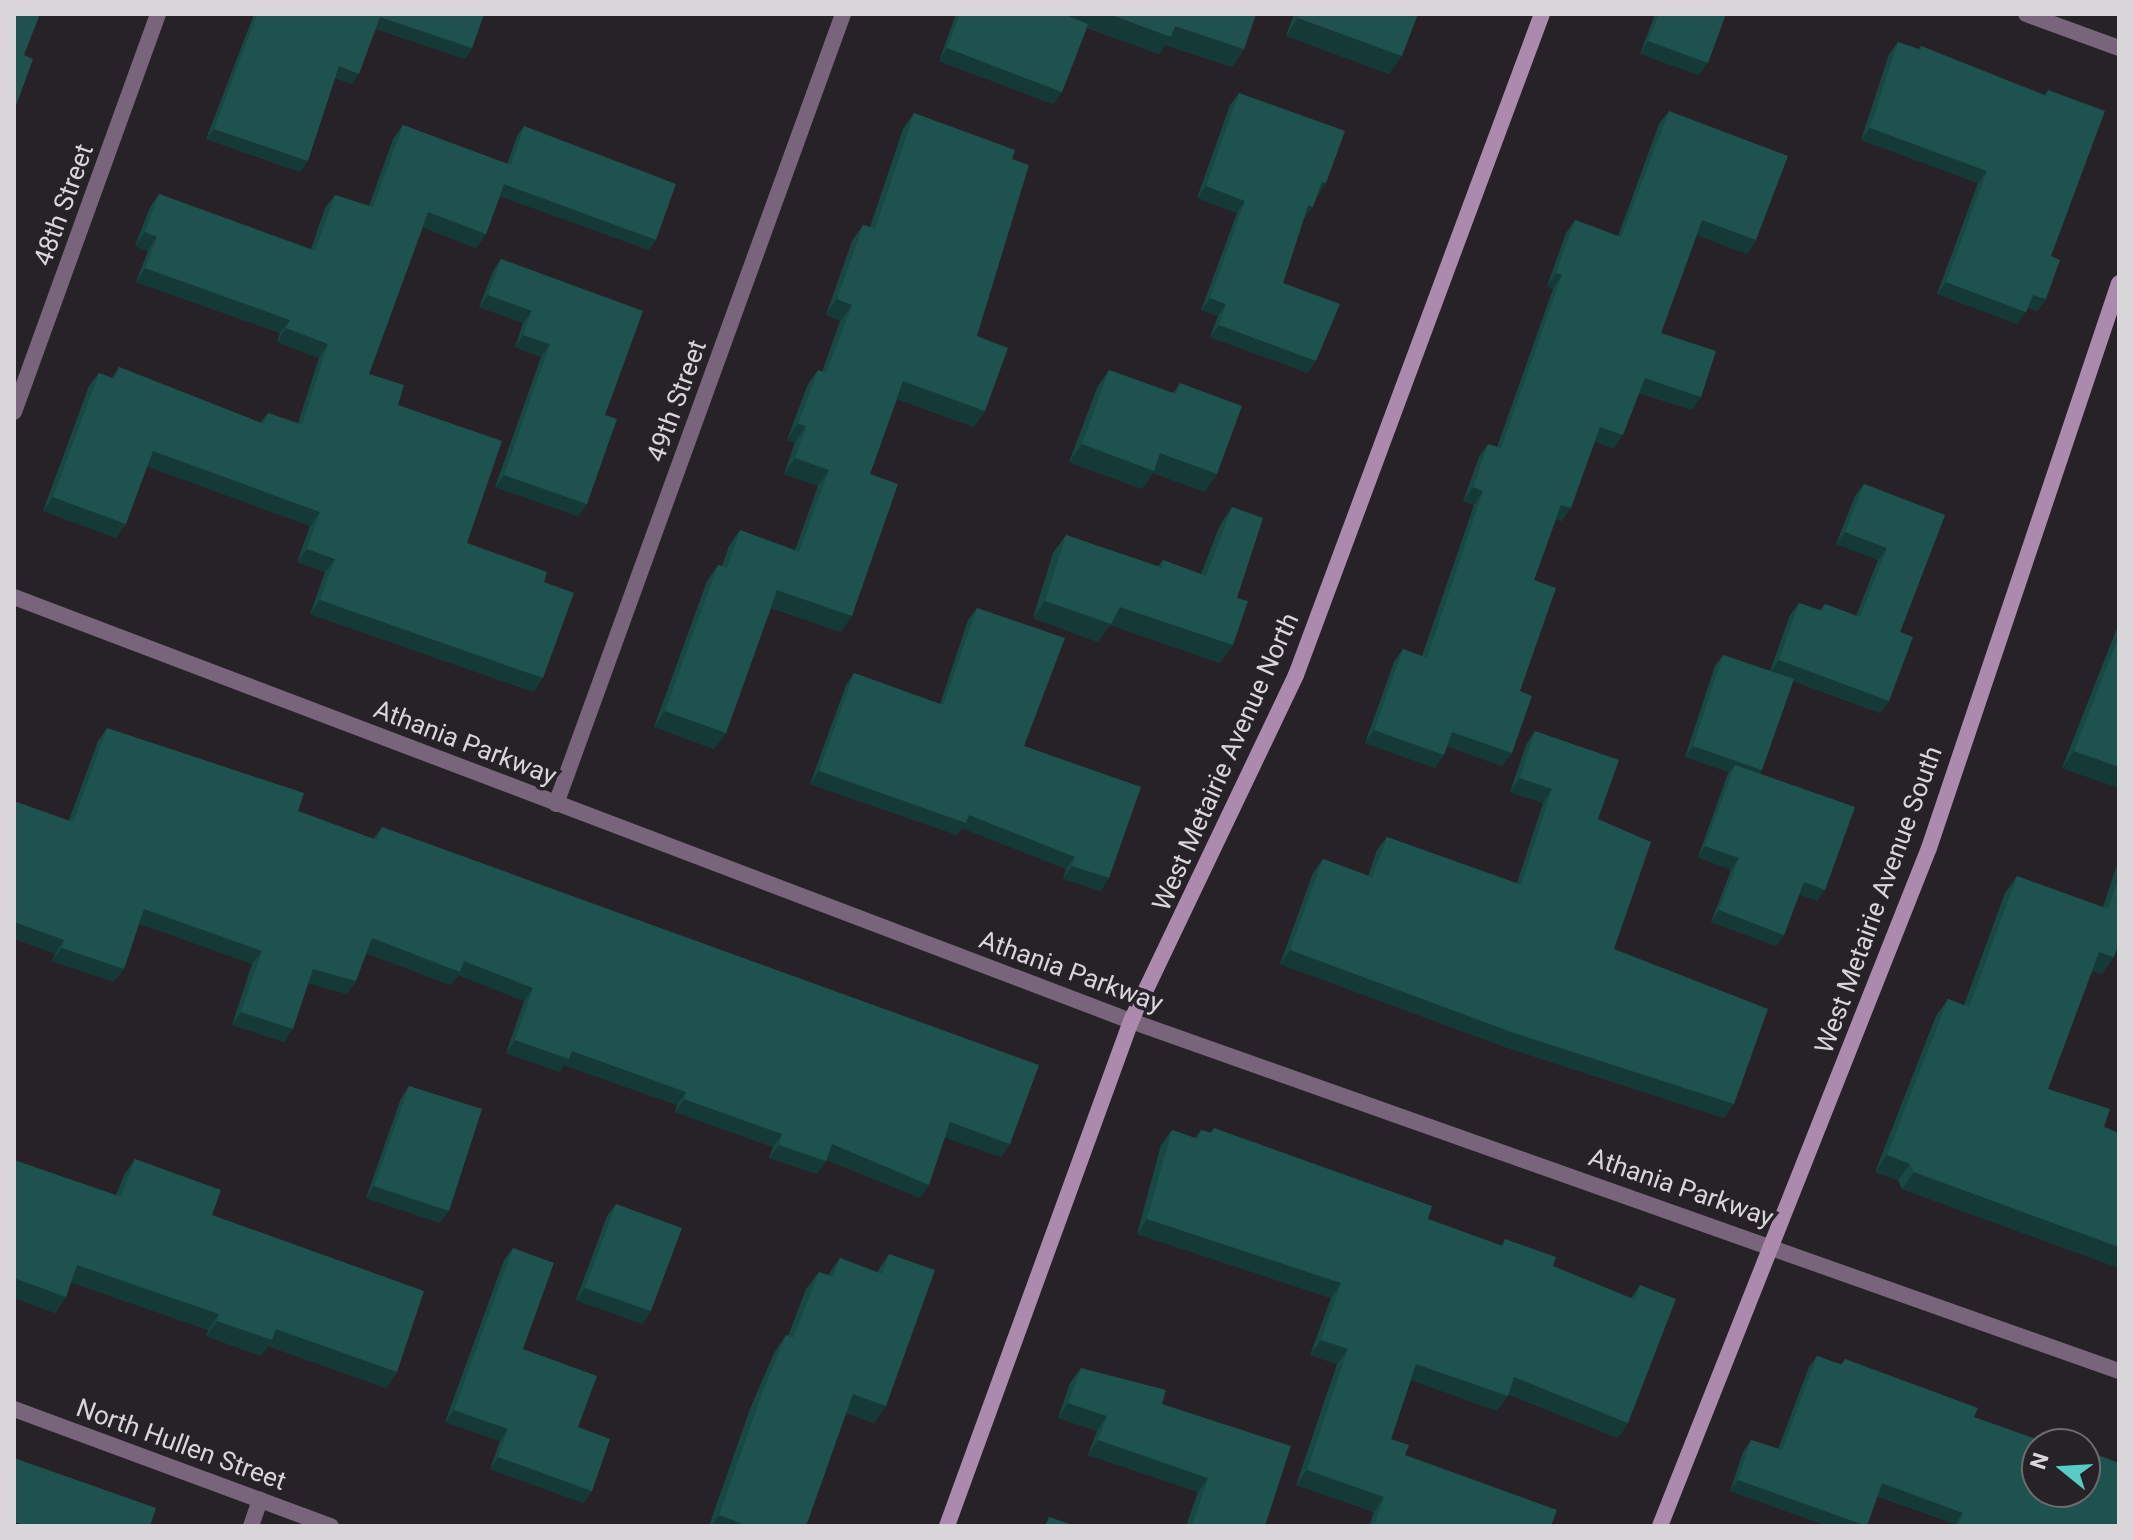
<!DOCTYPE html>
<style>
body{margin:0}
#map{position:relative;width:2133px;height:1540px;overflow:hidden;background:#262227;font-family:Roboto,sans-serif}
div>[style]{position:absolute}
.minor>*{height:16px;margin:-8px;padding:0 8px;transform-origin:8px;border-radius:8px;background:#79657b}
.secondary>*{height:16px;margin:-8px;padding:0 8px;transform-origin:8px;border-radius:8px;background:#ab8aad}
.wall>*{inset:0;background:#194744}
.shaded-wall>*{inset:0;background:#143937}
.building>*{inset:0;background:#1d524f}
span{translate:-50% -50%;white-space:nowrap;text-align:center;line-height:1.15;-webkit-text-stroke:7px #262227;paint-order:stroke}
.street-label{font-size:26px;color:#d9d6d9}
.frame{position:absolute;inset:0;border:16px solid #d9d6d9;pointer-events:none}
.north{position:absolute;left:2021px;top:1428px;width:80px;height:80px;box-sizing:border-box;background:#262227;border:2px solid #6e6a6e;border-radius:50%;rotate:288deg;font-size:22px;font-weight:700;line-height:32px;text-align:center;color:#d9d6d9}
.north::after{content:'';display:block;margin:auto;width:28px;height:36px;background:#54cdc7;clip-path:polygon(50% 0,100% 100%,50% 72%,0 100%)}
</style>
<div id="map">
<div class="minor">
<i style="left:2026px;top:14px;width:99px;rotate:20.1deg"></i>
<i style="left:14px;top:412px;width:423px;rotate:-70.1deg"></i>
<i style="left:14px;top:597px;width:1195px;rotate:20.79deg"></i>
<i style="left:1131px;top:1021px;width:1048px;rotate:19.51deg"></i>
<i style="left:556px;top:804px;width:841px;rotate:-70.03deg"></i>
<i style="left:14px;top:1409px;width:338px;rotate:20.3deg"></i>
<i style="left:251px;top:1526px;width:28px;rotate:-71deg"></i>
</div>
<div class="secondary">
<i style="left:947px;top:1526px;width:537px;rotate:-69.98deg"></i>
<i style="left:1131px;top:1021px;width:383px;rotate:-64.5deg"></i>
<i style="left:1296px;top:675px;width:705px;rotate:-69.59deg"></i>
<i style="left:1660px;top:1526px;width:729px;rotate:-68.36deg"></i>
<i style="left:1929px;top:848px;width:596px;rotate:-71.41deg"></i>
</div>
<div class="wall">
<i style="clip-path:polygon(254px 14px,484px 14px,472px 48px,465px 59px,376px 29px,352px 84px,335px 78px,300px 172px,206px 139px)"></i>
<i style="clip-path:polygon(956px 14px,1065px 15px,1256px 14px,1244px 49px,1232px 67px,1165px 45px,1159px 54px,1087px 28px,1062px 92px,1053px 104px,939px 61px)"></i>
<i style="clip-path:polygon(1294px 14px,1418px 14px,1389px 74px,1286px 36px)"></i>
<i style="clip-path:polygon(1655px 14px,1726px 14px,1699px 75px,1640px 54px)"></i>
<i style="clip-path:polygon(1898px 42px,1919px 49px,1921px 46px,2045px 95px,2048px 90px,2051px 256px,2046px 299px,2037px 311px,2028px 308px,2017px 324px,1937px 294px,1978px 183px,1861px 140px,1889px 54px)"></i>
<i style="clip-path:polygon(1239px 93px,1326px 183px,1317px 195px,1304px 219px,1283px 283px,1308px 373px,1210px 337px,1218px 316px,1201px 310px,1237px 213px,1197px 198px,1230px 105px)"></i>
<i style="clip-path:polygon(1669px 111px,1756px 240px,1747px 254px,1697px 235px,1661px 333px,1692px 410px,1639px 393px,1614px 449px,1595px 441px,1562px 521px,1556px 519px,1534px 580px,1512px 753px,1502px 766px,1447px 746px,1435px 768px,1365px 743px,1394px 662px,1403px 649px,1422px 656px,1474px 505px,1463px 501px,1479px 457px,1488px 444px,1497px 447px,1553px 289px,1547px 286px,1566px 233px,1575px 220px,1618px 236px,1659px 124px)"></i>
<i style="clip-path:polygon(914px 113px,1012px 159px,977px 336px,985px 411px,974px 427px,897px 399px,870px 474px,841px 632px,771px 608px,726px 733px,714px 749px,654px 727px,707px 581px,718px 565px,722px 566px,729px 546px,740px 530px,795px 550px,818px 486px,784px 474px,795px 442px,787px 440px,807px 386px,818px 370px,822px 372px,840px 321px,826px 315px,852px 241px,863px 225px,870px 227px,903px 129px)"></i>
<i style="clip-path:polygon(403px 125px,507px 164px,517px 136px,524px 126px,649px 250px,500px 196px,486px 234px,476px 248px,423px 227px,369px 374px,398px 405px,467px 543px,544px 582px,534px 692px,310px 614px,325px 572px,297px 562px,310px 526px,147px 466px,116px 538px,43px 511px,89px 386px,99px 373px,112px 378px,119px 367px,260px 423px,268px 413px,298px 423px,319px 358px,277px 342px,280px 333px,136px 282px,148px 251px,135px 246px,150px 207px,159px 194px,311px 249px,325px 208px,335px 195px,369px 206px,393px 139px)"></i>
<i style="clip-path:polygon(501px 259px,605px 415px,587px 504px,578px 516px,495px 487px,541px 357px,515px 347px,523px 323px,479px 307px,493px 271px)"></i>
<i style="clip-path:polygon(1109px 370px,1173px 393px,1180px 383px,1205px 492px,1153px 473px,1142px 489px,1069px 462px,1097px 388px)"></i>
<i style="clip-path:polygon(1864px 484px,1945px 515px,1900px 632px,1889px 701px,1880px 713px,1793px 681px,1760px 774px,1817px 901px,1799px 894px,1784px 935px,1776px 946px,1711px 922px,1731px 870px,1698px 857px,1727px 776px,1729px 772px,1685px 757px,1715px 666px,1723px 655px,1770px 671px,1790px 615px,1799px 603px,1820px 610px,1825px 604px,1856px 616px,1878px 560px,1836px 544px,1855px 496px)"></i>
<i style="clip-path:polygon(1232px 507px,1237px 598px,1233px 645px,1220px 663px,1110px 625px,1098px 642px,1033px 618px,1053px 553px,1066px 535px,1158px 566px,1163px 560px,1201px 574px,1220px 525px)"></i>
<i style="clip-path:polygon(977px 608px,1024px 746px,1101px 891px,1063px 879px,1066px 869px,962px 828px,957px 835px,810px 784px,846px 685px,854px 673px,940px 704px,968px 620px)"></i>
<i style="clip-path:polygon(2119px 623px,2119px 788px,2062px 768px)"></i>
<i style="clip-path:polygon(107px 728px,298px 811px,373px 839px,382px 827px,1010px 1144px,1001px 1157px,945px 1137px,920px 1198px,827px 1160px,817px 1174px,769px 1158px,773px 1147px,675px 1112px,677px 1105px,564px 1065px,560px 1072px,506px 1053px,524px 1001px,458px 975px,451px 985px,366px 953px,356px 981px,347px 994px,308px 983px,284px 1042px,232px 1025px,252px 964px,139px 923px,114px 982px,52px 961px,55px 954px,69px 820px,98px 741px)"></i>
<i style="clip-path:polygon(1535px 731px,1598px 819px,1614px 949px,1724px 1118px,1505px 1047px,1280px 964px,1313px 873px,1323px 859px,1368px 876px,1377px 850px,1387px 837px,1517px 883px,1543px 803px,1510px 792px,1526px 745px)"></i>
<i style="clip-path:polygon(2119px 859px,2119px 951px,2117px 950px,2102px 974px,2092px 971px,2048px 1089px,2104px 1127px,2119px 1133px,2119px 1268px,1902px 1189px,1898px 1180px,1875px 1172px,1936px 1016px,1948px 999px,1964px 1005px,2005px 893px,2017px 876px,2103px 907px)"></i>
<i style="clip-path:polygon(409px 1086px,440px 1223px,366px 1198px,401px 1098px)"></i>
<i style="clip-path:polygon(1214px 1128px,1428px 1219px,1501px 1246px,1505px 1239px,1553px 1266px,1631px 1298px,1640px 1285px,1628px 1423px,1618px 1438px,1508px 1394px,1497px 1411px,1411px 1380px,1391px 1439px,1405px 1455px,1551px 1526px,1369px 1526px,1374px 1512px,1296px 1485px,1337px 1364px,1310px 1355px,1331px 1298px,1137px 1234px,1161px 1145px,1172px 1130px,1195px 1138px,1201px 1130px,1210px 1133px)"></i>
<i style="clip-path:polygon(135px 1159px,212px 1215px,397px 1372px,386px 1388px,268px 1346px,261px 1356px,206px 1336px,208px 1330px,71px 1282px,66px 1297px,55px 1313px,14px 1298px,14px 1160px,116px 1195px,124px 1175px)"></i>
<i style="clip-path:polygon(616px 1204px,651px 1311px,642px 1324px,576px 1300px,607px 1216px)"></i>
<i style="clip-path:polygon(513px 1248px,523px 1349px,578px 1427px,592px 1491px,583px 1503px,490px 1469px,500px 1441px,445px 1422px,504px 1260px)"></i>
<i style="clip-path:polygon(889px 1254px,886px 1406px,874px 1423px,846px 1413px,806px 1526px,709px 1526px,750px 1409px,774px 1353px,786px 1335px,788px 1336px,806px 1289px,819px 1272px,828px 1275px,840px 1258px,877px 1272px)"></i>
<i style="clip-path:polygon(1817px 1356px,1841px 1364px,1845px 1359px,1974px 1417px,2119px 1526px,1954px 1526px,1955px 1524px,1877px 1496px,1867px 1526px,1828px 1526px,1730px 1491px,1743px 1452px,1751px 1440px,1778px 1449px,1809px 1367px)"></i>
<i style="clip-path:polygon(1081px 1368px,1162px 1404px,1265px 1526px,1186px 1526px,1198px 1492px,1088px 1455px,1097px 1431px,1058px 1418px,1070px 1383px)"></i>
</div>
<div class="shaded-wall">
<i style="clip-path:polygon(1067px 14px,1109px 14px,1175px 26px,1244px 49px,1232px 67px,1165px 45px,1159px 54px,1063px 19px)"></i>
<i style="clip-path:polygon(380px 17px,472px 48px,465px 59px,373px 28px)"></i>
<i style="clip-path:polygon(1298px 18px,1402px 56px,1389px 74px,1286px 36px)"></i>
<i style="clip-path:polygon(1648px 41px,1708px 63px,1699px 75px,1640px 54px)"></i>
<i style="clip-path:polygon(947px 48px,1062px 92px,1053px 104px,939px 61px)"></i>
<i style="clip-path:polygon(339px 66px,359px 74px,352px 84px,331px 76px)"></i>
<i style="clip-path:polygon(1870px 128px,1987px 171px,1978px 183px,1861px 140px)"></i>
<i style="clip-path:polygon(214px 129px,308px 161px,300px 172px,206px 139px)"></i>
<i style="clip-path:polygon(1322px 182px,1326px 183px,1318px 196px,1313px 194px)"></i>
<i style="clip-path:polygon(504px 184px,656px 240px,649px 250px,497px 195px)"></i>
<i style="clip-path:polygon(1206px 186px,1245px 201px,1237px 213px,1197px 198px)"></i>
<i style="clip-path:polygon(1308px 205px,1313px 207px,1304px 219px)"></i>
<i style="clip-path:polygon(428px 212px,486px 234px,476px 248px,419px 226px)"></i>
<i style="clip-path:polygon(1702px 220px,1756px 240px,1747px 254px,1693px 234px)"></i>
<i style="clip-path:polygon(145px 232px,157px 237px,148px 251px,135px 246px)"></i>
<i style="clip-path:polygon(145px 268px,290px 320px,280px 333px,136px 282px)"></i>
<i style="clip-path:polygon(1556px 273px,1562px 275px,1553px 289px,1547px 286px)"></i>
<i style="clip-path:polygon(1946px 282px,2026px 312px,2017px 324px,1937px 294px)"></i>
<i style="clip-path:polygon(488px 295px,532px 311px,523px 323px,479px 307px)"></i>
<i style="clip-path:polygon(2033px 295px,2046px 299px,2037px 311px,2024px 307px)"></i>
<i style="clip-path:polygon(1210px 298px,1226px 304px,1218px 316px,1201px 310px)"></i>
<i style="clip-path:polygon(837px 299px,852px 305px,840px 321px,826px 315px)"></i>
<i style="clip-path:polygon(1219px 325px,1316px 361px,1308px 373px,1210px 337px)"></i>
<i style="clip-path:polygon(286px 328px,328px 344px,319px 358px,277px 342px)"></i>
<i style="clip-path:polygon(523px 335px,550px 344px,541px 357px,515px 347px)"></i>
<i style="clip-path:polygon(1645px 378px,1701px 397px,1692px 410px,1635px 391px)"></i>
<i style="clip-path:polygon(903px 381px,985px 411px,974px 427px,892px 397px)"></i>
<i style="clip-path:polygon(798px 424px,806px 426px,795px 442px,787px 440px)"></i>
<i style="clip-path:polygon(1600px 427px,1623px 435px,1614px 449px,1591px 440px)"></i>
<i style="clip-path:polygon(1082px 444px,1160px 453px,1217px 474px,1205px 492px,1153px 473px,1142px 489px,1069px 462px)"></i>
<i style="clip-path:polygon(153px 451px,320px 512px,310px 526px,143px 465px)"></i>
<i style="clip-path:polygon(795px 458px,829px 470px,818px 486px,784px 474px)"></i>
<i style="clip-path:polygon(504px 475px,587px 504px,578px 516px,495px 487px)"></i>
<i style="clip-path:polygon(1473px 487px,1483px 491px,1474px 505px,1463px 501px)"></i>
<i style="clip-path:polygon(53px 497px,126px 524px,116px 538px,43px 511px)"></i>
<i style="clip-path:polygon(1561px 505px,1571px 508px,1562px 521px,1552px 518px)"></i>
<i style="clip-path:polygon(1845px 532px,1887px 548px,1878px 560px,1836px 544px)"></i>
<i style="clip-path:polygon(307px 549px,335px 559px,325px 572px,297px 562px)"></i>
<i style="clip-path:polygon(777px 590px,852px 616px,841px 632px,766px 606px)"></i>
<i style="clip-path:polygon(320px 600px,543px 678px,534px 692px,310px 614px)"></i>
<i style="clip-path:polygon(1045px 601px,1120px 607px,1233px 645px,1220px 663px,1110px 625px,1098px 642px,1033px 618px)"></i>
<i style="clip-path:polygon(1779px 660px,1889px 701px,1880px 713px,1770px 672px)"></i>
<i style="clip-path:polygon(665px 711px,726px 733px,714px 749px,654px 727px)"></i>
<i style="clip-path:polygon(1374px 730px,1444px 755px,1435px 768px,1365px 743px)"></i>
<i style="clip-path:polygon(1452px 732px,1512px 753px,1502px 766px,1443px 745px)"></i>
<i style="clip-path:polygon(1693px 746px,1762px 770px,1755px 781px,1735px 765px,1729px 772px,1685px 757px)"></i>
<i style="clip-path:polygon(2074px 751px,2119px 767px,2119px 788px,2062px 768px)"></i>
<i style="clip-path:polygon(819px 771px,969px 815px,1075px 857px,1066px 869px,962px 828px,957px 835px,810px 784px)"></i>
<i style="clip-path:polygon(1520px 778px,1552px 789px,1543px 803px,1510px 792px)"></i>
<i style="clip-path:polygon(1705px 846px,1739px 858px,1731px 870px,1698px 857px)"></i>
<i style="clip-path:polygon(1072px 866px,1109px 878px,1101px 891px,1063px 879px)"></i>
<i style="clip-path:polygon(1804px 882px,1825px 890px,1817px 901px,1796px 893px)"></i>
<i style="clip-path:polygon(144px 909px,262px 951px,252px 964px,134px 922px)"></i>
<i style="clip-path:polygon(1719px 910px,1784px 935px,1776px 946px,1711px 922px)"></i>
<i style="clip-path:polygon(14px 922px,64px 940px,55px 954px,14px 939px)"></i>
<i style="clip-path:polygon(372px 938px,464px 961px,533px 988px,524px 1001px,458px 975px,451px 985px,363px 952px)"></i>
<i style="clip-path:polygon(62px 948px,124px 969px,114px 982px,52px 961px)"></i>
<i style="clip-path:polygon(1290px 950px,1734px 1104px,1724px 1118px,1505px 1047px,1280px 964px)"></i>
<i style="clip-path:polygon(2099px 952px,2114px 957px,2102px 974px,2087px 969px)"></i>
<i style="clip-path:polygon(313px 969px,356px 981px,347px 994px,304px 982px)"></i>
<i style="clip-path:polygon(241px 1012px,293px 1029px,284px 1042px,232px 1025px)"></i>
<i style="clip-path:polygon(515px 1040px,572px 1051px,686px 1092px,677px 1105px,564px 1065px,560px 1072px,506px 1053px)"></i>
<i style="clip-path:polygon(684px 1099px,782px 1134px,773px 1147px,675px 1112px)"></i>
<i style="clip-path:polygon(950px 1122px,1010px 1144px,1001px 1157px,940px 1136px)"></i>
<i style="clip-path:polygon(832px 1144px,929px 1185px,920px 1198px,823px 1158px)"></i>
<i style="clip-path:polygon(779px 1145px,826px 1161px,817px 1174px,769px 1158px)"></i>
<i style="clip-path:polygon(1887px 1155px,1910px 1164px,1898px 1180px,1875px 1172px)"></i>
<i style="clip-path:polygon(1914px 1172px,2119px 1247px,2119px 1268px,1902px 1189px)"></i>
<i style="clip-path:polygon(374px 1186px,449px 1211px,440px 1223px,366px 1198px)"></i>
<i style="clip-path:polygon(1147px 1219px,1341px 1283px,1331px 1298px,1137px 1234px)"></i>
<i style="clip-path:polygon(77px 1265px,219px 1314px,208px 1330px,66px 1281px)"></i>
<i style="clip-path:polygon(14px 1278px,66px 1297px,55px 1313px,14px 1298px)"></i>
<i style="clip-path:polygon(585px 1288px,651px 1311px,642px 1324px,576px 1300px)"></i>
<i style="clip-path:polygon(217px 1321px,276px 1329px,397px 1372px,386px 1388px,268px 1346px,261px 1356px,206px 1336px)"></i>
<i style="clip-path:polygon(1321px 1340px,1348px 1349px,1337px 1364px,1310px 1355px)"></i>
<i style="clip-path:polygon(1416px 1364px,1508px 1396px,1497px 1411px,1406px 1378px)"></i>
<i style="clip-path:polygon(1514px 1377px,1628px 1423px,1618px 1438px,1504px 1392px)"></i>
<i style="clip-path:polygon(853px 1394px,886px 1406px,874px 1423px,840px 1411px)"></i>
<i style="clip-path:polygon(1068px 1403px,1107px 1416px,1097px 1431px,1058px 1418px)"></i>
<i style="clip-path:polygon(454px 1410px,508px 1429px,500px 1441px,445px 1422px)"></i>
<i style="clip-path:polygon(1098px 1440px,1208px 1478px,1198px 1492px,1088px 1455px)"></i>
<i style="clip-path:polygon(498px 1457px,592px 1491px,583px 1503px,490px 1469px)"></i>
<i style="clip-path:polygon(1307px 1470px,1384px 1497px,1374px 1512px,1296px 1485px)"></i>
<i style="clip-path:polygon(1738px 1480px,1867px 1526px,1828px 1526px,1730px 1491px)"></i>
<i style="clip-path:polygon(1882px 1483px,1963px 1513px,1955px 1524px,1874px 1494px)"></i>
<i style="clip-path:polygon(719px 1515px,749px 1526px,711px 1526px)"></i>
</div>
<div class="building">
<i style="clip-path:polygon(14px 14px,40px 14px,24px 55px,33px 59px,14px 111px)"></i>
<i style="clip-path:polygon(257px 14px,484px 14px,472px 48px,380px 17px,359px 74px,339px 66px,308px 161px,214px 129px)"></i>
<i style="clip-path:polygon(960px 14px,1063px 14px,1088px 24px,1062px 92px,947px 48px)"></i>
<i style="clip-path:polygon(1109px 14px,1256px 14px,1244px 49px,1175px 26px,1171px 37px)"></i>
<i style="clip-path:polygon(1300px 14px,1418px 14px,1402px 56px,1298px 18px)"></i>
<i style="clip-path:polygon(1659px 14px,1726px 14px,1708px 63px,1648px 41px)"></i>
<i style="clip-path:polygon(1898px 42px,1920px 50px,1921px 46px,2046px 96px,2048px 90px,2105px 111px,2051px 256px,2060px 260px,2046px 299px,2033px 295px,2026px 312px,1946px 282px,1987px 171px,1870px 128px)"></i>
<i style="clip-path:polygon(1239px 93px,1345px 131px,1326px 183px,1322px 182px,1313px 207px,1308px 205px,1283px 283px,1340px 304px,1316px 361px,1219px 325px,1226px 304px,1210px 298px,1245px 201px,1206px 186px)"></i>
<i style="clip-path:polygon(1669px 111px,1788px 156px,1756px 240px,1702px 220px,1661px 333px,1716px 351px,1701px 397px,1645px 378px,1623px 435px,1600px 427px,1571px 508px,1561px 505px,1534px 580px,1556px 588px,1520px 691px,1532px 696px,1512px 753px,1452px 732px,1444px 755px,1374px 730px,1403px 649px,1427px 658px,1483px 491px,1473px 487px,1488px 444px,1501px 448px,1562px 275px,1556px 273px,1575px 220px,1621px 237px)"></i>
<i style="clip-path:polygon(914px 113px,1015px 150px,1012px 159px,1029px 165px,977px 336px,1008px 348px,985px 411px,903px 381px,870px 474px,898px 484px,852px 616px,777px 590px,726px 733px,665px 711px,718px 565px,727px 568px,740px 530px,799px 552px,829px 470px,795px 458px,806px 426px,798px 424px,818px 370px,826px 373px,852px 305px,837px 299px,863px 225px,875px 229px)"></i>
<i style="clip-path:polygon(403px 125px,511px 165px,486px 234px,428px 212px,369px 374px,404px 385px,398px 405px,502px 441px,467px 543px,547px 572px,544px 582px,574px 593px,543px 678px,320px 600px,335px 559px,307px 549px,320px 512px,153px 451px,126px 524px,53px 497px,99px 373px,115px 379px,119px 367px,264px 424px,268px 413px,302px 425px,328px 344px,286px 328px,290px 320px,145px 268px,157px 237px,145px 232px,159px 194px,315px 251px,335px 195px,373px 207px)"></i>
<i style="clip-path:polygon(524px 126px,676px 184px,656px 240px,504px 184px)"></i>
<i style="clip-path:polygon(501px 259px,643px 311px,605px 415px,617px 419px,587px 504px,504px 475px,550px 344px,523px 335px,532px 311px,488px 295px)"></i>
<i style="clip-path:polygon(1109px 370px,1176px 394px,1180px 383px,1242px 406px,1217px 474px,1160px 453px,1154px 471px,1082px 444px)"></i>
<i style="clip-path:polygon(1864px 484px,1945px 515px,1900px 632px,1913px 637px,1889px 701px,1779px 660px,1799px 603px,1822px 611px,1825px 604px,1860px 617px,1887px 548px,1845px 532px)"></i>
<i style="clip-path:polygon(1232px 507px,1263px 518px,1237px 598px,1248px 601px,1233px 645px,1120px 607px,1111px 624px,1045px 601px,1066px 535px,1162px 568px,1163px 560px,1206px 576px)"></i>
<i style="clip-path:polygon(977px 608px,1065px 638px,1024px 746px,1141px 787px,1109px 878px,1072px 866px,1075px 857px,969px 815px,966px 823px,819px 771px,854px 673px,943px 705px)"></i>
<i style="clip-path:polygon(2119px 636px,2119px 767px,2074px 751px)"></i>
<i style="clip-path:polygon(1723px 655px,1794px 679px,1762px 770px,1693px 746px)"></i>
<i style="clip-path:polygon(107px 728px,304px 793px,298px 811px,377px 840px,382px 827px,1039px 1065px,1010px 1144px,950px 1122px,929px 1185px,832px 1144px,826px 1161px,779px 1145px,782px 1134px,684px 1099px,686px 1092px,572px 1051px,569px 1059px,515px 1040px,533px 988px,464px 961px,460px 972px,372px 938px,356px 981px,313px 969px,293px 1029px,241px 1012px,262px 951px,144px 909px,124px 969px,62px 948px,64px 940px,14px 922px,14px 801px,73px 822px)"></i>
<i style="clip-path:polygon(1535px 731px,1619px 760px,1598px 819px,1651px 842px,1614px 949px,1768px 1009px,1734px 1104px,1514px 1033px,1290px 950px,1323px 859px,1372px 877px,1387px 837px,1521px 885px,1552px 789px,1520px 778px)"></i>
<i style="clip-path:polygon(1735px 765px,1855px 807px,1825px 890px,1804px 882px,1784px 935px,1719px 910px,1739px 858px,1705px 846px)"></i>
<i style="clip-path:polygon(2017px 876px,2108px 909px,2119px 877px,2119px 944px,2114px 957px,2099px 952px,2048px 1089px,2110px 1109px,2104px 1127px,2119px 1133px,2119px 1247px,1914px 1172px,1910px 1164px,1887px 1155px,1948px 999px,1969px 1007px)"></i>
<i style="clip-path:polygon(409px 1086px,482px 1109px,449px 1211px,374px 1186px)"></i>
<i style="clip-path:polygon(1214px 1128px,1432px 1206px,1428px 1219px,1503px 1246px,1505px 1239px,1556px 1257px,1553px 1266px,1635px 1300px,1640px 1285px,1676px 1299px,1628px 1423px,1514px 1377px,1508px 1396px,1416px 1364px,1391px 1439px,1409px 1445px,1405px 1455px,1557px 1510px,1551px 1526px,1374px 1526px,1384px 1497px,1307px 1470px,1348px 1349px,1321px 1340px,1341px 1283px,1147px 1219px,1172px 1130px,1198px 1139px,1201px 1130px,1212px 1133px)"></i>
<i style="clip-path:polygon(135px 1159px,221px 1190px,212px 1215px,424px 1291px,397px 1372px,276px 1329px,272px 1340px,217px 1321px,219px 1314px,77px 1265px,66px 1297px,14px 1278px,14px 1160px,121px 1197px)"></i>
<i style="clip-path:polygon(616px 1204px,682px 1228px,651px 1311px,585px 1288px)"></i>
<i style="clip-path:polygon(513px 1248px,554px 1263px,523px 1349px,597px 1376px,578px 1427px,610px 1439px,592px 1491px,498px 1457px,508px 1429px,454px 1410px)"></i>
<i style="clip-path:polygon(889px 1254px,935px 1270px,886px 1406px,853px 1394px,806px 1526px,749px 1526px,719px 1515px,763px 1391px,786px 1335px,793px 1338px,819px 1272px,833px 1277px,840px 1258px,882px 1274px)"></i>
<i style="clip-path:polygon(1817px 1356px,1842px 1365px,1845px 1359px,1978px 1408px,1974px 1417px,2050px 1444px,2037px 1444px,2037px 1492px,2085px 1492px,2085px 1450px,2119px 1463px,2119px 1526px,1958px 1526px,1963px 1513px,1882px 1483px,1867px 1526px,1738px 1480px,1751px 1440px,1782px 1450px)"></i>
<i style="clip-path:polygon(1081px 1368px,1166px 1390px,1162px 1404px,1291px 1446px,1265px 1526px,1192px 1526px,1208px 1478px,1098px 1440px,1107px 1416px,1068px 1403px)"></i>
<i style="clip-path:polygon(2058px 1440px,2068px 1444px,2057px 1444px)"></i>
<i style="clip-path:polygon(14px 1458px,156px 1508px,150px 1526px,27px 1526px,15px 1522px,14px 1526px)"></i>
<i style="clip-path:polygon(1049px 1517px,1076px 1526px,1045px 1526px)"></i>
</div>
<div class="street-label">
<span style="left:64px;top:205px;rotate:-70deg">48th Street</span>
<span style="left:677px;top:401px;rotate:-70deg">49th Street</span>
<span style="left:465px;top:743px;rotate:21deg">Athania Parkway</span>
<span style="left:1226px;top:762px;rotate:-66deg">West Metairie Avenue North</span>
<span style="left:1879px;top:900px;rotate:-70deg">West Metairie Avenue South</span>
<span style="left:1071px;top:972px;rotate:20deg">Athania Parkway</span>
<span style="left:1681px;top:1188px;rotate:19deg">Athania Parkway</span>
<span style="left:181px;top:1445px;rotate:20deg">North Hullen Street</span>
</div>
<div class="frame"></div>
<div class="north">N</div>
</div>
